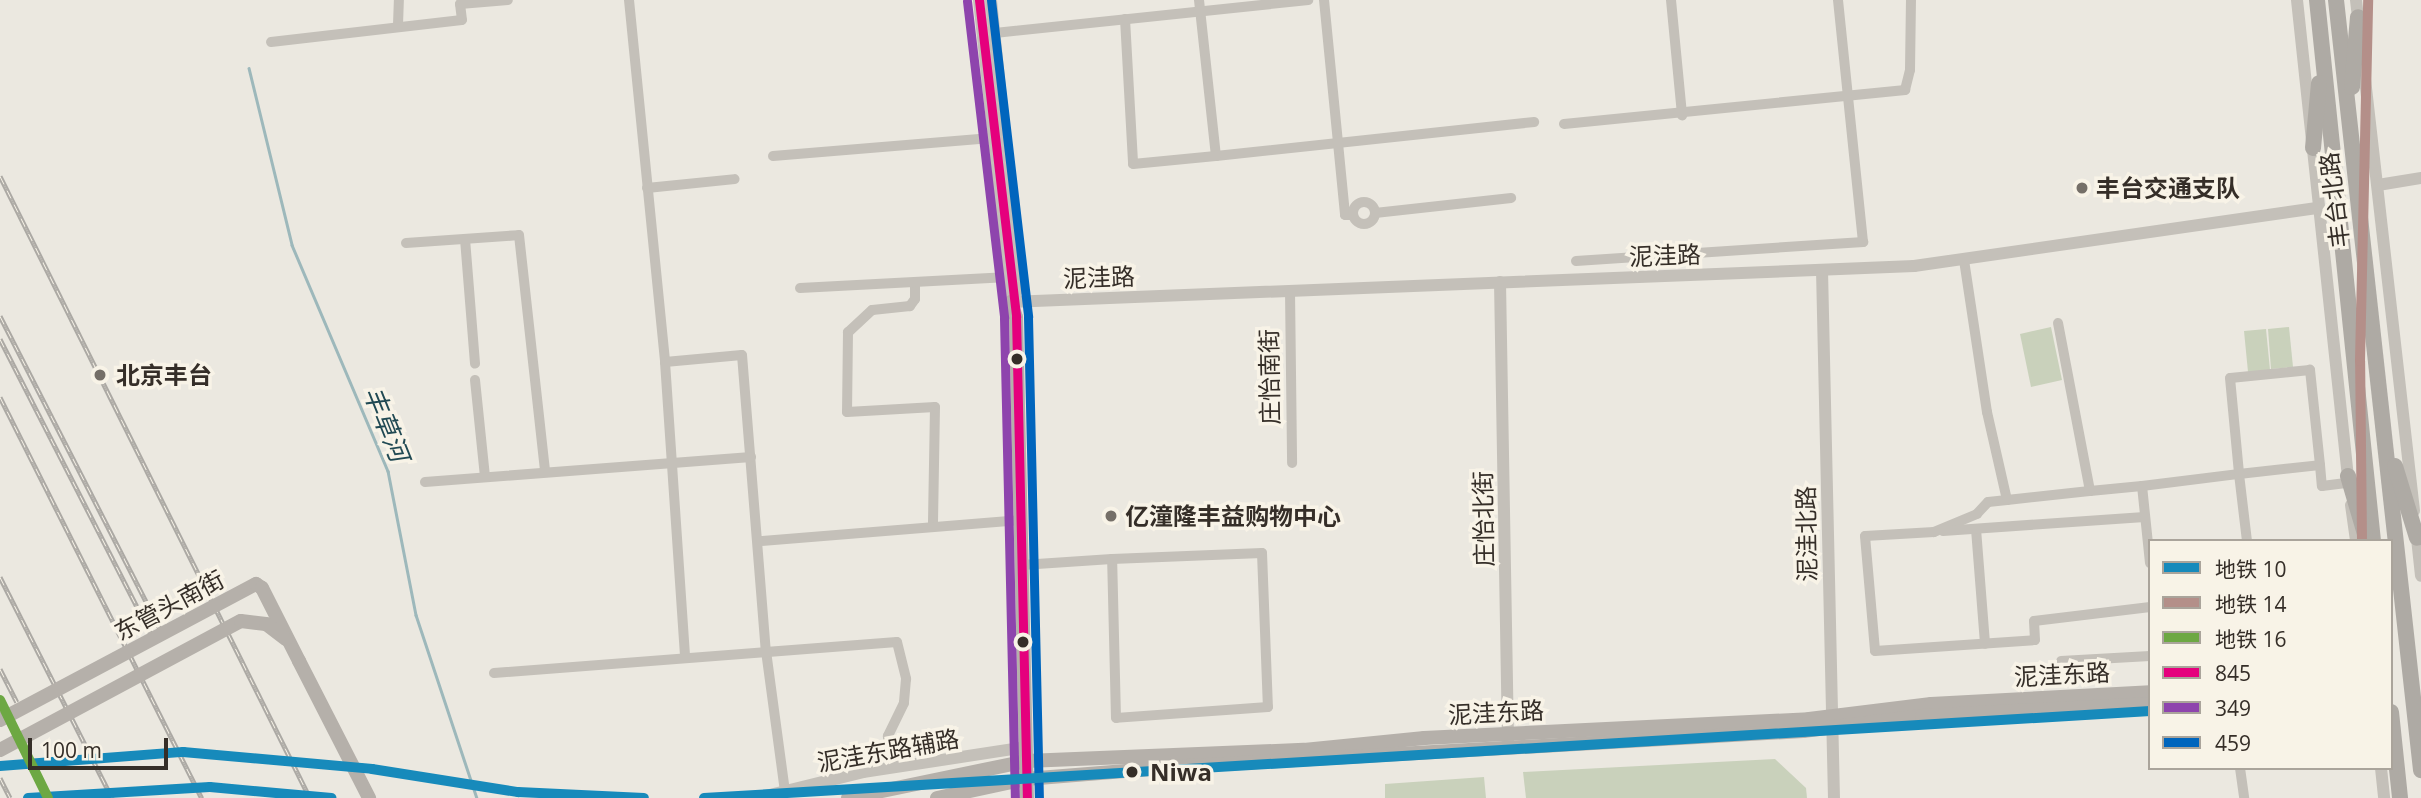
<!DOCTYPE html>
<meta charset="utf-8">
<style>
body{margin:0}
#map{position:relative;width:2421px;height:798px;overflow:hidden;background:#ebe8e0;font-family:"Open Sans","Noto Sans SC",sans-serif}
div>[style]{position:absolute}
.green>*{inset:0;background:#c9d1bb}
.stream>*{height:2.5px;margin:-1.25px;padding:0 1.25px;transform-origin:1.25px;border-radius:1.25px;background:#9db8bb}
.minor>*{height:10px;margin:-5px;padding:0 5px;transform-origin:5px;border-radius:5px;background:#c4c0b9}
.minor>.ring{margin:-5px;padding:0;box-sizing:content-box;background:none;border:10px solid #c4c0b9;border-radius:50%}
.tertiary>*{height:12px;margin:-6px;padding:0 6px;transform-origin:6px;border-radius:6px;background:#c4c0b9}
.secondary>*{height:14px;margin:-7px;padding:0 7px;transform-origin:7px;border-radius:7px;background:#b5b0aa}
.trunk>*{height:16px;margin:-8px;padding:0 8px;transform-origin:8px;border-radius:8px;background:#aeaaa4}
.rail>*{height:5px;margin-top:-2.5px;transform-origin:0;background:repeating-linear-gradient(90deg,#f8f3e7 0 8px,#aca9a4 0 16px);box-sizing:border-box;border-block:2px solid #aca9a4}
.secondary-bridge>*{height:14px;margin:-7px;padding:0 7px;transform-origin:7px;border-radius:7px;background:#b5b0aa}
.bus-1>*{height:9px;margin:-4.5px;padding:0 4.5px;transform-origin:4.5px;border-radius:4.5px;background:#e5007d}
.bus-2>*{height:9px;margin:-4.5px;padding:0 4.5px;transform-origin:4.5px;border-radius:4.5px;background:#8e44ad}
.bus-3>*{height:9px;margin:-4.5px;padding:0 4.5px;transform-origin:4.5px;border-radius:4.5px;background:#0065bd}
.metro-1>*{height:10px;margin:-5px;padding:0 5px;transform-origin:5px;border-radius:5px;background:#178abb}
.metro-2>*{height:10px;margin:-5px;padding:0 5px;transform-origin:5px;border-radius:5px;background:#b48f89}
.metro-3>*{height:10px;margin:-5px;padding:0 5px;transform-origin:5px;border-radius:5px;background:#6da843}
.dots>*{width:19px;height:19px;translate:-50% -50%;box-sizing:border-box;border:4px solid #f8f3e7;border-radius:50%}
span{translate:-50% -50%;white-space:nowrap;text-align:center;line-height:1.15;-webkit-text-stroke:7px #f8f3e7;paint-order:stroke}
.poi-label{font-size:24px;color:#352e28;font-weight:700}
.left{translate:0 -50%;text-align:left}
.street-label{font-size:24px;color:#352e28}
.stop-label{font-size:24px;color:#352e28;font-weight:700}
.water-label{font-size:26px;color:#204953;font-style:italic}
.legend{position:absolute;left:2148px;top:539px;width:245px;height:231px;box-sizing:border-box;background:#f8f3e7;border:2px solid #aaa49b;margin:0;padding:9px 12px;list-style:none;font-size:21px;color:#352e28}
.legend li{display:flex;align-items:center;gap:14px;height:35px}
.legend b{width:35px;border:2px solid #aaa49b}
.scale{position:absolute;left:28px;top:738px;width:140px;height:32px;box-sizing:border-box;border:4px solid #352e28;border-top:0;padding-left:9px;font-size:21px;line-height:24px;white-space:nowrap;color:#352e28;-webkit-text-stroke:5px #f8f3e7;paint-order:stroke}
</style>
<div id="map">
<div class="green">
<i style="clip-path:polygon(2051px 327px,2062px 380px,2031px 387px,2020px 334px)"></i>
<i style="clip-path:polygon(2289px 327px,2293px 367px,2271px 369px,2268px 329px)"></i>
<i style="clip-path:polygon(2266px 329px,2270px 370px,2248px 372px,2244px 331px)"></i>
<i style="clip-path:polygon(1775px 759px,1806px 788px,1807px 798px,1526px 798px,1523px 772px)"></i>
<i style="clip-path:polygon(1484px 777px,1486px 798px,1385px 798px,1385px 784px)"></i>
</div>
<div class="stream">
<i style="left:249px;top:68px;width:182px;rotate:76.3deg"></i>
<i style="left:292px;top:245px;width:246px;rotate:67deg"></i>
<i style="left:388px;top:471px;width:147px;rotate:79deg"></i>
<i style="left:416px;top:615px;width:193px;rotate:71.6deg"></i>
</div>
<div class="minor">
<i style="left:629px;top:0;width:364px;rotate:84.3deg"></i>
<i style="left:665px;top:362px;width:295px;rotate:86.1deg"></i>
<i style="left:1199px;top:0;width:157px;rotate:83.8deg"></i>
<i style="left:1216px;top:156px;width:320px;rotate:-6.1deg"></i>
<i style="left:1324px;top:0;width:216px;rotate:84.4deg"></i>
<i style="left:1345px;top:215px;width:8px"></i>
<i style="left:1671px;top:0;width:116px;rotate:84.5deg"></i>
<i style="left:1125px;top:19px;width:145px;rotate:86.8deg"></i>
<i style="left:1133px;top:164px;width:83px;rotate:-5.5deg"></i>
<i style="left:398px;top:25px;width:25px;rotate:-88deg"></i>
<i style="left:995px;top:33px;width:315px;rotate:-6deg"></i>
<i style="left:271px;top:42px;width:192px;rotate:-6.6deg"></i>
<i style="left:462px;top:20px;width:16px;rotate:-97deg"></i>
<i style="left:460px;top:4px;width:48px;rotate:-4.8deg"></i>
<i style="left:1564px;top:124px;width:343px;rotate:-5.7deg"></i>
<i style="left:1905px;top:90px;width:21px;rotate:-76deg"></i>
<i style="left:1910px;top:70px;width:70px;rotate:-89.2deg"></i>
<i style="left:773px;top:156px;width:222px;rotate:-4.7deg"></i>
<i style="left:647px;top:188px;width:88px;rotate:-5.8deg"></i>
<i class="ring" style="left:1353px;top:202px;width:12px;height:12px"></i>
<i style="left:1375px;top:213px;width:137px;rotate:-6.3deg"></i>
<i style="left:465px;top:239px;width:125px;rotate:85.4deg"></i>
<i style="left:406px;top:243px;width:113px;rotate:-4deg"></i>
<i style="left:519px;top:235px;width:237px;rotate:83.7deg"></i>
<i style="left:1964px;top:260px;width:154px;rotate:81.4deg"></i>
<i style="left:1987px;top:412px;width:90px;rotate:77.2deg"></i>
<i style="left:2007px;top:500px;width:19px;rotate:174deg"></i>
<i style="left:1988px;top:502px;width:16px;rotate:133deg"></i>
<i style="left:1977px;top:514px;width:47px;rotate:157.3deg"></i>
<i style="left:1934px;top:532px;width:69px;rotate:176.7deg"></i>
<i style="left:1865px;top:536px;width:115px;rotate:85deg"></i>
<i style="left:1875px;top:651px;width:160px;rotate:-3.9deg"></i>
<i style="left:2035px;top:640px;width:19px;rotate:-93deg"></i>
<i style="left:2034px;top:621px;width:117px;rotate:-6.9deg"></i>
<i style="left:1576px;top:261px;width:288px;rotate:-3.8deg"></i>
<i style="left:1863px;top:242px;width:243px;rotate:-95.9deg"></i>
<i style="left:915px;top:284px;width:15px;rotate:90deg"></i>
<i style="left:915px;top:299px;width:9px;rotate:126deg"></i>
<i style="left:910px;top:306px;width:38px;rotate:174deg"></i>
<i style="left:872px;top:310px;width:33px;rotate:137deg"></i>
<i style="left:848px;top:332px;width:80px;rotate:90.7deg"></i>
<i style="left:847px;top:412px;width:88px;rotate:-3.3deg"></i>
<i style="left:935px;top:407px;width:117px;rotate:91deg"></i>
<i style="left:800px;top:288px;width:209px;rotate:-3deg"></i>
<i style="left:1290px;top:291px;width:172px;rotate:89.3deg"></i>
<i style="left:2058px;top:323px;width:171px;rotate:79.2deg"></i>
<i style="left:2090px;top:491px;width:52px;rotate:-5.5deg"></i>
<i style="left:665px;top:362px;width:77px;rotate:-5.2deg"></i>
<i style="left:742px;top:355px;width:297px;rotate:85.4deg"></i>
<i style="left:766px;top:651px;width:141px;rotate:82.3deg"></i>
<i style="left:475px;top:380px;width:97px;rotate:84.1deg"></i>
<i style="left:2320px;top:465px;width:21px;rotate:85deg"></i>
<i style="left:2322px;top:486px;width:26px;rotate:-7deg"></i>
<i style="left:425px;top:482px;width:327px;rotate:-4.4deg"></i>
<i style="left:2007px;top:500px;width:83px;rotate:-6.2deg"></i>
<i style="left:1976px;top:529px;width:115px;rotate:85.5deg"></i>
<i style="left:1943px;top:531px;width:202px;rotate:-4deg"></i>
<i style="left:761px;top:541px;width:261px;rotate:-4.6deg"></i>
<i style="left:2150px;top:563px;width:77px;rotate:-95.9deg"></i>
<i style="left:2142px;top:486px;width:98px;rotate:-7.1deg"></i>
<i style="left:2239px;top:474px;width:81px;rotate:-6.3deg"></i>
<i style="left:2320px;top:465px;width:96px;rotate:-96deg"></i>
<i style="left:2310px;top:370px;width:80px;rotate:174.3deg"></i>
<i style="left:2230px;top:378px;width:96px;rotate:84.6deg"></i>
<i style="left:2239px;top:474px;width:67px;rotate:83.2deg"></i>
<i style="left:1022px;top:565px;width:90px;rotate:-3.8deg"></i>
<i style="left:1112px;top:559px;width:150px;rotate:-2.3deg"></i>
<i style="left:1262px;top:553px;width:154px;rotate:87.8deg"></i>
<i style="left:1268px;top:707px;width:152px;rotate:175.9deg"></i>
<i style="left:1116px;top:718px;width:159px;rotate:-91.4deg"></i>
<i style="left:2061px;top:661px;width:89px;rotate:-3.2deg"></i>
<i style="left:494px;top:673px;width:404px;rotate:-4.4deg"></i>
<i style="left:897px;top:642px;width:38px;rotate:76deg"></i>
<i style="left:906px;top:679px;width:24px;rotate:95deg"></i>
<i style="left:904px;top:703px;width:37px;rotate:116deg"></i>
<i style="left:888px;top:736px;width:26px;rotate:88deg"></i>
<i style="left:2240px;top:768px;width:30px;rotate:82deg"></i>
</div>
<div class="tertiary">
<i style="left:979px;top:0;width:303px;rotate:83.9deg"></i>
<i style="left:991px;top:0;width:285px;rotate:84.2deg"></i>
<i style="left:1020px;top:284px;width:20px;rotate:117deg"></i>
<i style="left:2297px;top:0;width:486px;rotate:83.9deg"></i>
<i style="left:2356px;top:0;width:514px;rotate:83.52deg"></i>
<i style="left:2378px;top:185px;width:44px;rotate:-9.2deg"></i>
<i style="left:1822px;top:270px;width:528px;rotate:88.7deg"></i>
<i style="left:1500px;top:282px;width:459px;rotate:89deg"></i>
<i style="left:1011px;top:302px;width:904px;rotate:-2.28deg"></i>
<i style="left:1914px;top:266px;width:407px;rotate:-8.2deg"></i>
<i style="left:2351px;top:505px;width:36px;rotate:82deg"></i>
<i style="left:2416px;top:529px;width:47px;rotate:83.9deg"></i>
<i style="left:2381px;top:768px;width:30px;rotate:84deg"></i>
<i style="left:758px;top:798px;width:108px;rotate:-13.9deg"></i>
<i style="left:863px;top:772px;width:165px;rotate:-8.7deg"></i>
</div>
<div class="secondary">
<i style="left:1011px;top:302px;width:16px;rotate:72deg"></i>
<i style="left:1016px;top:317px;width:481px;rotate:88.7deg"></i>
<i style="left:299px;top:661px;width:154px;rotate:62.9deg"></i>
<i style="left:848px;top:798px;width:182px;rotate:-11.7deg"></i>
<i style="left:1026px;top:761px;width:278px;rotate:-2.3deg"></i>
<i style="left:1304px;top:750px;width:121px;rotate:-5.7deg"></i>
<i style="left:1424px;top:738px;width:385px;rotate:-2.8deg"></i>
<i style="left:1809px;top:719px;width:123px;rotate:-7deg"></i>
<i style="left:1931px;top:704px;width:219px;rotate:-3.1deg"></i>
<i style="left:937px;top:798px;width:91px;rotate:-12.1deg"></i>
<i style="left:1026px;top:779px;width:164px;rotate:-4.6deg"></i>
<i style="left:1189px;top:766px;width:615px;rotate:-3.26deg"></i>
<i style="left:1803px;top:731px;width:120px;rotate:-7.2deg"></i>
<i style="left:1922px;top:716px;width:228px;rotate:-3deg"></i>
</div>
<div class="trunk">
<i style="left:2317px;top:0;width:544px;rotate:84.09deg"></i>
<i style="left:2336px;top:0;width:775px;rotate:83.7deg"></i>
<i style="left:2352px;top:87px;width:70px;rotate:-85.1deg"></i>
<i style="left:2313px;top:148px;width:65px;rotate:-84.7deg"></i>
<i style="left:2395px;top:466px;width:75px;rotate:73deg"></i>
<i style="left:2348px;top:476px;width:60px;rotate:73.7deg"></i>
<i style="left:2391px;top:712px;width:86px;rotate:84deg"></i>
</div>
<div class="rail">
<i style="left:0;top:176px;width:695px;rotate:63.51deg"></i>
<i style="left:0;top:316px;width:352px;rotate:62.9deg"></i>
<i style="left:0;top:339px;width:331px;rotate:62.9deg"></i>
<i style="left:0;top:397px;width:449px;rotate:63.3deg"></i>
<i style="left:0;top:577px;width:248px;rotate:63.1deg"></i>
<i style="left:0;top:669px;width:37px;rotate:63deg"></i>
<i style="left:0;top:778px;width:22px;rotate:63deg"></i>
</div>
<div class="secondary-bridge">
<i style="left:0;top:720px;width:290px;rotate:-28deg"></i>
<i style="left:256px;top:584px;width:7px;rotate:34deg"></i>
<i style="left:262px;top:588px;width:82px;rotate:63.1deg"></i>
<i style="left:0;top:750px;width:273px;rotate:-28.2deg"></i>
<i style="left:241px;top:621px;width:25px;rotate:7deg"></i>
<i style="left:266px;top:624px;width:25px;rotate:37deg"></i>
</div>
<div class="bus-1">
<i style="left:979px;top:0;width:319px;rotate:83.3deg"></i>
<i style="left:1016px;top:317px;width:481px;rotate:88.7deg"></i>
</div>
<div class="bus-2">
<i style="left:967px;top:1px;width:319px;rotate:83.3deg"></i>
<i style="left:1004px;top:318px;width:480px;rotate:88.7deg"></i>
</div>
<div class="bus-3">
<i style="left:991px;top:0;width:319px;rotate:83.3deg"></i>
<i style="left:1028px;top:317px;width:481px;rotate:88.7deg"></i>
</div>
<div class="metro-1">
<i style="left:0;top:766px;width:184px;rotate:-4.4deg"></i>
<i style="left:183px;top:752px;width:190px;rotate:5.1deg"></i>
<i style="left:372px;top:769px;width:148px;rotate:9deg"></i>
<i style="left:518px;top:792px;width:126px;rotate:2.7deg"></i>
<i style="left:28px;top:798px;width:182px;rotate:-3.5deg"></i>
<i style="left:210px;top:787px;width:122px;rotate:5.2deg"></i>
<i style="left:704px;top:798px;width:1449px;rotate:-3.44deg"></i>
</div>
<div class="metro-2">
<i style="left:2362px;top:541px;width:180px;rotate:-90.6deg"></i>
<i style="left:2360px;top:361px;width:361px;rotate:-88.7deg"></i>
</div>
<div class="metro-3">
<i style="left:0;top:700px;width:109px;rotate:63.9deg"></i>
</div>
<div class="dots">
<i style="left:2082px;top:188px;background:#756f68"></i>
<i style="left:1017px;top:359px;background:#352e28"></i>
<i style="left:100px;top:375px;background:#756f68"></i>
<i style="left:1111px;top:516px;background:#756f68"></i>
<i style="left:1023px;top:642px;background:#352e28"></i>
<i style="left:1132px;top:772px;background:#352e28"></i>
</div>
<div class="poi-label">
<span class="left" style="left:2096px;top:188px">丰台交通支队</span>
<span class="left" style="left:116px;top:375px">北京丰台</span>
<span class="left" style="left:1125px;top:516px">亿潼隆丰益购物中心</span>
</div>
<div class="street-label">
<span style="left:2334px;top:200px;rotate:-97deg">丰台北路</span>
<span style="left:1665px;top:255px;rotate:-2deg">泥洼路</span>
<span style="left:1099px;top:277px;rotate:-2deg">泥洼路</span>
<span style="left:1269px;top:377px;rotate:-91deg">庄怡南街</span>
<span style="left:1483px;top:519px;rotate:-91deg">庄怡北街</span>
<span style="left:1806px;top:534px;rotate:-91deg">泥洼北路</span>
<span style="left:169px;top:605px;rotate:-28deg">东管头南街</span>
<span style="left:2062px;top:674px;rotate:-3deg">泥洼东路</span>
<span style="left:1496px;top:712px;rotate:-3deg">泥洼东路</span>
<span style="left:888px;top:750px;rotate:-10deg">泥洼东路辅路</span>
</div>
<div class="stop-label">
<span class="left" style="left:1150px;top:772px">Niwa</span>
</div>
<div class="water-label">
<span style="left:386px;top:424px;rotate:68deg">丰草河</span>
</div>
<ul class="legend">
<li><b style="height:9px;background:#178abb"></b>地铁 10</li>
<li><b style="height:9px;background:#b48f89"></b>地铁 14</li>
<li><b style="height:9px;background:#6da843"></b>地铁 16</li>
<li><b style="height:9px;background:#e5007d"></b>845</li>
<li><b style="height:9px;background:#8e44ad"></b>349</li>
<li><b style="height:9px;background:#0065bd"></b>459</li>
</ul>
<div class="scale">100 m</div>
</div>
